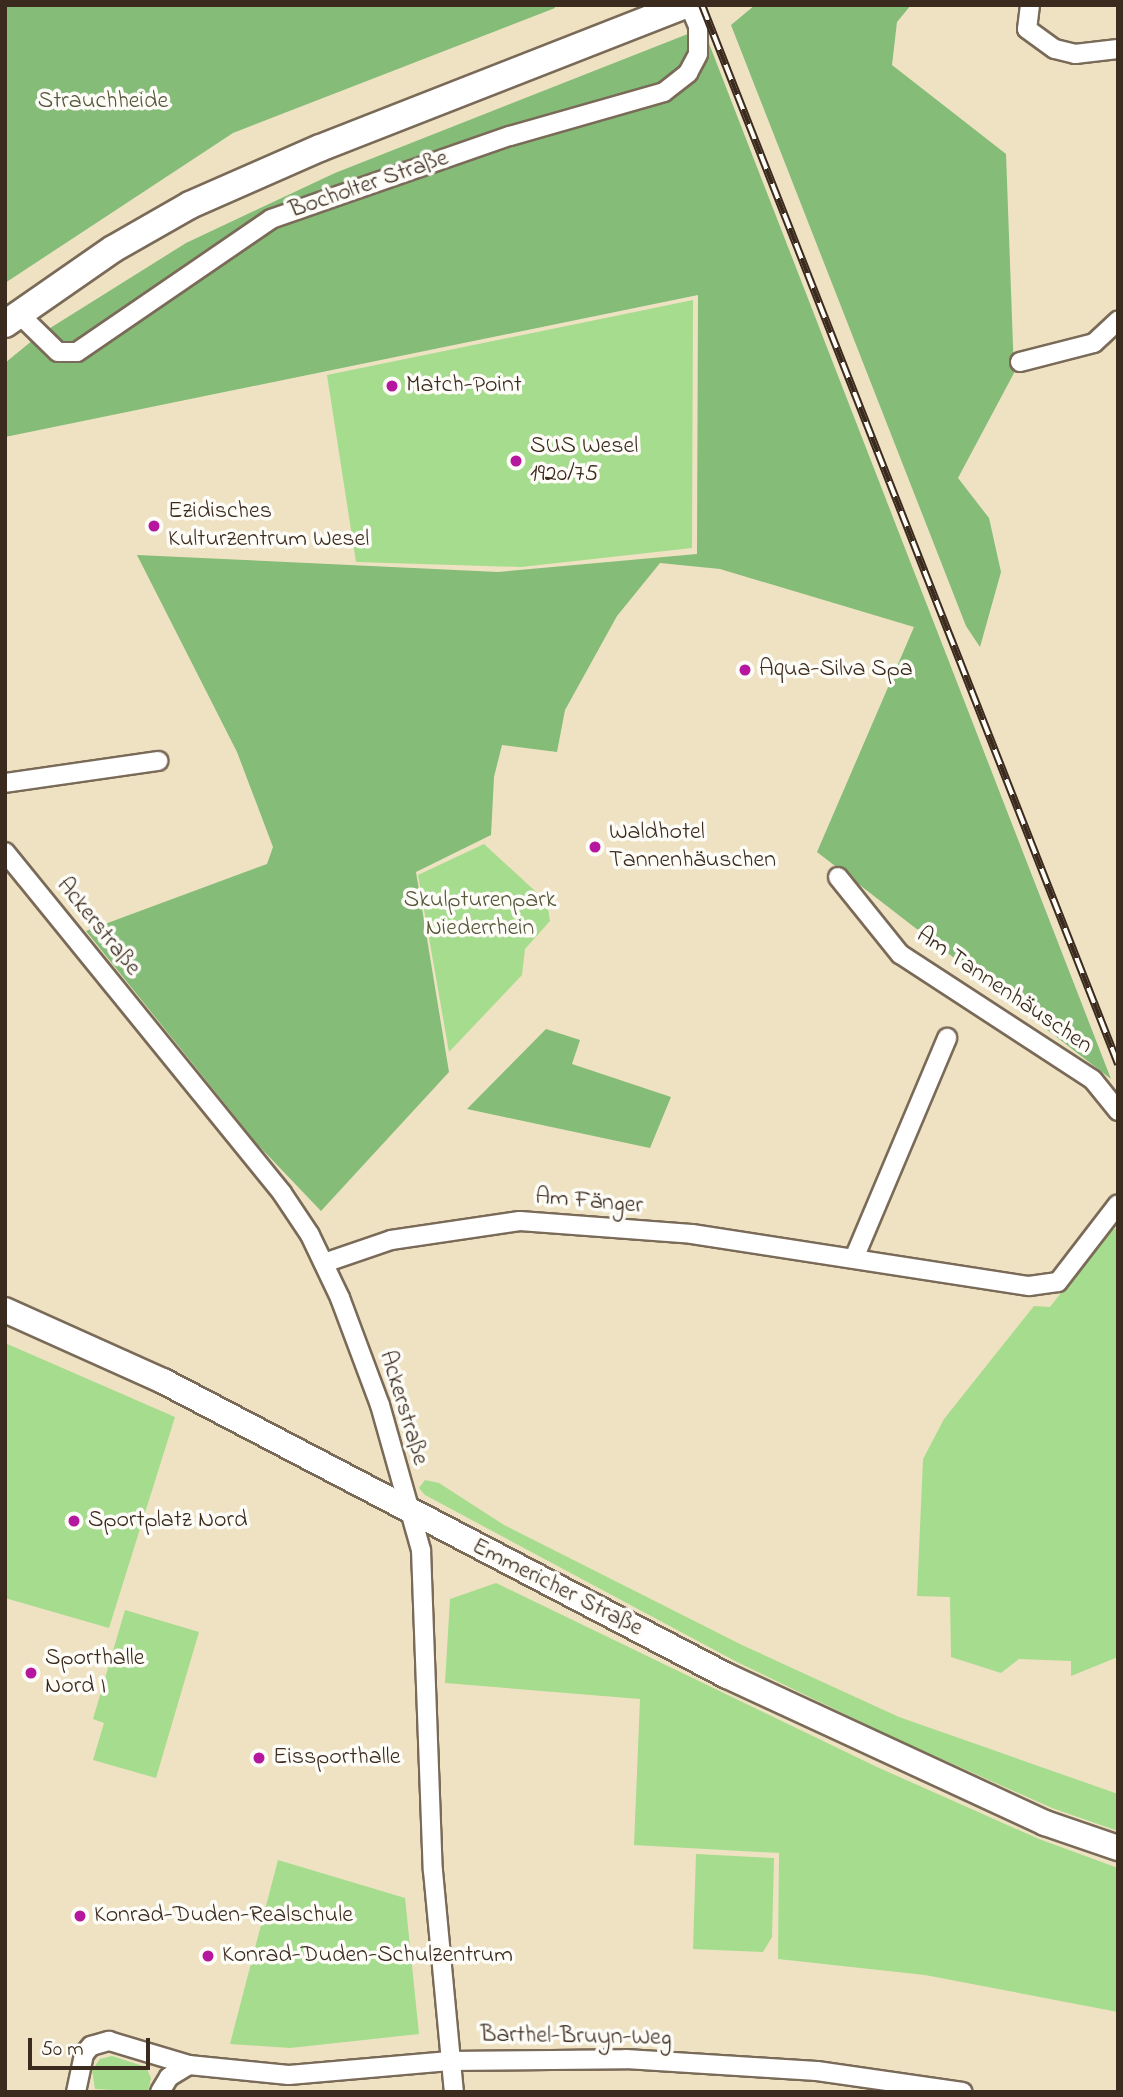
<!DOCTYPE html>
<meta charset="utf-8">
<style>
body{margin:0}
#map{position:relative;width:1123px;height:2097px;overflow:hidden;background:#eee2c3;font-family:"Indie Flower",sans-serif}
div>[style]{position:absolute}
.green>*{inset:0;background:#a6dc8d}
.forest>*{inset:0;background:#84bc78}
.roads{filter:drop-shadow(2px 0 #7a6a58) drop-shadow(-2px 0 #7a6a58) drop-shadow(0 2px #7a6a58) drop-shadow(0 -2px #7a6a58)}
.street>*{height:18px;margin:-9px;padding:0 9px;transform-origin:9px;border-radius:9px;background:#fff}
.secondary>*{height:24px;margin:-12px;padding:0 12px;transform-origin:12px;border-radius:12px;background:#fff}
.primary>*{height:26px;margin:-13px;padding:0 13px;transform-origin:13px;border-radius:13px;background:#fff}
.rail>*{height:8px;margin-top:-4px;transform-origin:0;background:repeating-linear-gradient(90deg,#fdfcf7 0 16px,#3b2a1e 0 32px);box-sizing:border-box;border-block:2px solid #3b2a1e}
.dots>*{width:19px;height:19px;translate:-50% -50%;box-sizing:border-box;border:4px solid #fdfcf7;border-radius:50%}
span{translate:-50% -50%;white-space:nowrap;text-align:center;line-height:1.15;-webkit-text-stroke:7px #fdfcf7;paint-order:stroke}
.park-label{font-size:24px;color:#56563a}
.street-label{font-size:24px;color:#3b2a1e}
.poi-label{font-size:24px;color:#3b2a1e}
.left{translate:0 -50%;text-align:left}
.frame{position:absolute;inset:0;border:7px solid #3b2a1e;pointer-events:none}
.scale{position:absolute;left:28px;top:2038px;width:122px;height:32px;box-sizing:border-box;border:4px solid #3b2a1e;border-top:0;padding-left:9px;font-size:21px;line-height:24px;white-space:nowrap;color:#3b2a1e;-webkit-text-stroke:5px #fdfcf7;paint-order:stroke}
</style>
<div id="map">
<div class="green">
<i style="clip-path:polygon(693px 300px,692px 548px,521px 567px,356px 562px,327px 375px)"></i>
<i style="clip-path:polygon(484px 844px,547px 902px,550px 921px,525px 949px,522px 975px,449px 1052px,418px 875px)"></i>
<i style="clip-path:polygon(1118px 1228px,1118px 1657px,1071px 1676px,1071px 1661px,1019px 1659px,1001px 1673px,951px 1657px,950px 1597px,917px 1596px,923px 1459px,944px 1419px,1034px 1306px,1050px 1307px,1109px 1231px)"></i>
<i style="clip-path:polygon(5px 1343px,175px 1417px,109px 1628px,5px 1598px)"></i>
<i style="clip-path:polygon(425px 1480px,439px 1483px,504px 1525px,742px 1645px,899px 1717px,1118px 1794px,1118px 1831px,1052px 1808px,892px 1737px,737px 1662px,425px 1495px,419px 1488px)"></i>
<i style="clip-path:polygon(496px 1583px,877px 1767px,1039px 1839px,1118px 1868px,1118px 2012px,925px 1975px,778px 1959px,779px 1853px,634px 1845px,640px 1699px,445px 1683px,450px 1599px)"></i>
<i style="clip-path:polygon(125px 1610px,199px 1632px,156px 1778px,93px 1760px,104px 1723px,93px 1719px)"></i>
<i style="clip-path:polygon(696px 1854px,774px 1858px,772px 1937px,763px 1952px,693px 1949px)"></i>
<i style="clip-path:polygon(278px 1860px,405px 1898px,419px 2034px,290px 2048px,230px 2044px)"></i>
<i style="clip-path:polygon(112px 2056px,146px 2067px,151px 2078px,148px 2092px,95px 2089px,92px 2070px,100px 2059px)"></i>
</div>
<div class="forest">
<i style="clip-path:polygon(5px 5px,554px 5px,555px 8px,233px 133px,5px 283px)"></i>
<i style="clip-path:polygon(755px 5px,911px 5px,897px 22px,892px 65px,1006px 154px,1014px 373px,958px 478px,989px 518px,1001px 572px,980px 647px,966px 626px,731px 25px)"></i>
<i style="clip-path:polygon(703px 28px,1111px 1079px,817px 852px,914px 627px,720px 569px,660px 563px,617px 616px,565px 710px,557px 752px,502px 745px,494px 777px,491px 835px,416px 872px,449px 1072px,321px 1211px,258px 1145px,86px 931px,267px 864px,273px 847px,237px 752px,137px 555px,498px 572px,697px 554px,698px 295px,5px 437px,5px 363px,39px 335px,186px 243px,335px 173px)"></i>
<i style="clip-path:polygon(546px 1029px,580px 1040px,572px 1064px,671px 1097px,650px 1148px,467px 1109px)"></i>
</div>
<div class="roads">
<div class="street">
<i style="left:1030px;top:5px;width:24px;rotate:97deg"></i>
<i style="left:1027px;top:29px;width:34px;rotate:36deg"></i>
<i style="left:1055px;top:49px;width:21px;rotate:14deg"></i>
<i style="left:1075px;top:54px;width:43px;rotate:-6.6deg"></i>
<i style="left:19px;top:314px;width:54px;rotate:44.3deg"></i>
<i style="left:58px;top:352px;width:19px"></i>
<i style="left:77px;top:352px;width:235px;rotate:-34.4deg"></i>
<i style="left:271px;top:219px;width:253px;rotate:-19.2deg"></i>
<i style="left:510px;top:136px;width:160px;rotate:-15.9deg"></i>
<i style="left:664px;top:92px;width:31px;rotate:-38deg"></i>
<i style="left:688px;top:73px;width:21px;rotate:-62deg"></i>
<i style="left:698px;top:54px;width:28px;rotate:-90deg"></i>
<i style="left:698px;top:26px;width:23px;rotate:-113deg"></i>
<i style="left:1020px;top:362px;width:76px;rotate:-14.4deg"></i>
<i style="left:1094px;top:343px;width:33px;rotate:-43deg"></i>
<i style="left:5px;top:783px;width:155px;rotate:-8.2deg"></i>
<i style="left:5px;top:852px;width:439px;rotate:50.9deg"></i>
<i style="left:282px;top:1193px;width:50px;rotate:56.3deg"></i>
<i style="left:310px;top:1235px;width:70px;rotate:64.5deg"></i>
<i style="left:340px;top:1298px;width:114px;rotate:69.5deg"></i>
<i style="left:380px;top:1405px;width:151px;rotate:74.2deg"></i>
<i style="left:421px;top:1550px;width:321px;rotate:87.9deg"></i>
<i style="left:433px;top:1871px;width:222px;rotate:84.6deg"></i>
<i style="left:838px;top:877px;width:99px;rotate:51.2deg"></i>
<i style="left:900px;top:954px;width:230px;rotate:33.1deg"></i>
<i style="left:1093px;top:1080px;width:40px;rotate:51deg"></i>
<i style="left:855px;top:1256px;width:237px;rotate:-67.1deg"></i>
<i style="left:324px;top:1263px;width:71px;rotate:-18.9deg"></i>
<i style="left:391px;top:1240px;width:130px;rotate:-8.4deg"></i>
<i style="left:520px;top:1221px;width:172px;rotate:4.3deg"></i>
<i style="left:692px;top:1234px;width:341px;rotate:8.8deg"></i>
<i style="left:1029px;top:1286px;width:29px;rotate:-8deg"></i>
<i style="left:1058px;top:1282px;width:98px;rotate:-52.4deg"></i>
<i style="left:76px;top:2092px;width:39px;rotate:-78deg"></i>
<i style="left:84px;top:2054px;width:11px;rotate:-49deg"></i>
<i style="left:91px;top:2046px;width:19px;rotate:-16deg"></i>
<i style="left:109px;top:2041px;width:84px;rotate:16.7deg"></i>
<i style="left:189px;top:2065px;width:100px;rotate:5.7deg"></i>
<i style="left:289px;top:2075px;width:161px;rotate:-5deg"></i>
<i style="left:449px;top:2061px;width:177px;rotate:-0.6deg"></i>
<i style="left:626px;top:2059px;width:191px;rotate:3.6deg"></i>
<i style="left:817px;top:2071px;width:147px;rotate:8.2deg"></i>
<i style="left:160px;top:2092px;width:17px;rotate:-59deg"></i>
<i style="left:169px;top:2077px;width:23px;rotate:-31deg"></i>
</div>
<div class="secondary">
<i style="left:5px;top:1310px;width:173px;rotate:24.2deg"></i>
<i style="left:163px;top:1381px;width:636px;rotate:27.61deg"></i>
<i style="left:727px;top:1676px;width:350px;rotate:24.8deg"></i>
<i style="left:1045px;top:1823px;width:77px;rotate:18.9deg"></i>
</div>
<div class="primary">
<i style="left:5px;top:324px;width:131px;rotate:-34.8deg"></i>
<i style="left:113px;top:249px;width:89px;rotate:-29.7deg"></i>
<i style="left:190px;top:205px;width:142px;rotate:-23.7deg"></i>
<i style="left:320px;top:148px;width:391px;rotate:-21.4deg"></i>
</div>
</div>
<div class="rail">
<i style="left:702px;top:5px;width:1138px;rotate:68.55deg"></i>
</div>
<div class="dots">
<i style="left:392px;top:386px;background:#b5179e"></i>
<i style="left:516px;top:461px;background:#b5179e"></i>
<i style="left:154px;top:526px;background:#b5179e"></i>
<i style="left:745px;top:670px;background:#b5179e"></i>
<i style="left:595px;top:847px;background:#b5179e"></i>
<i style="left:74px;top:1521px;background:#b5179e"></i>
<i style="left:31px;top:1673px;background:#b5179e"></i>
<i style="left:259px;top:1758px;background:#b5179e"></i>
<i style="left:80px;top:1916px;background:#b5179e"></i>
<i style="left:208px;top:1956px;background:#b5179e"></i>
</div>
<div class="park-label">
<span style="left:103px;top:102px">Strauchheide</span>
<span style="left:480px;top:915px">Skulpturenpark<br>Niederrhein</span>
</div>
<div class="street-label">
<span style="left:369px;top:185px;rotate:-19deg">Bocholter Straße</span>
<span style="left:98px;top:927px;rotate:51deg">Ackerstraße</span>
<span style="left:1004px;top:991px;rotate:34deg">Am Tannenhäuschen</span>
<span style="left:589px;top:1202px;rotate:5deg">Am Fänger</span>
<span style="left:403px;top:1408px;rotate:73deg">Ackerstraße</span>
<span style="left:557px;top:1588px;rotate:27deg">Emmericher Straße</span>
<span style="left:576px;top:2037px;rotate:1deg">Barthel-Bruyn-Weg</span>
</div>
<div class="poi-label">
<span class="left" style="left:406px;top:386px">Match-Point</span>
<span class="left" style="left:530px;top:461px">SUS Wesel<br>1920/75</span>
<span class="left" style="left:168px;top:526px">Ezidisches<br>Kulturzentrum Wesel</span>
<span class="left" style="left:759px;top:670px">Aqua-Silva Spa</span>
<span class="left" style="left:609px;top:847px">Waldhotel<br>Tannenhäuschen</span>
<span class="left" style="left:88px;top:1521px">Sportplatz Nord</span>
<span class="left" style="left:45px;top:1673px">Sporthalle<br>Nord I</span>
<span class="left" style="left:273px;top:1758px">Eissporthalle</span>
<span class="left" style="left:94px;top:1916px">Konrad-Duden-Realschule</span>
<span class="left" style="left:222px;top:1956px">Konrad-Duden-Schulzentrum</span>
</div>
<div class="frame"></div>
<div class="scale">50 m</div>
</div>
